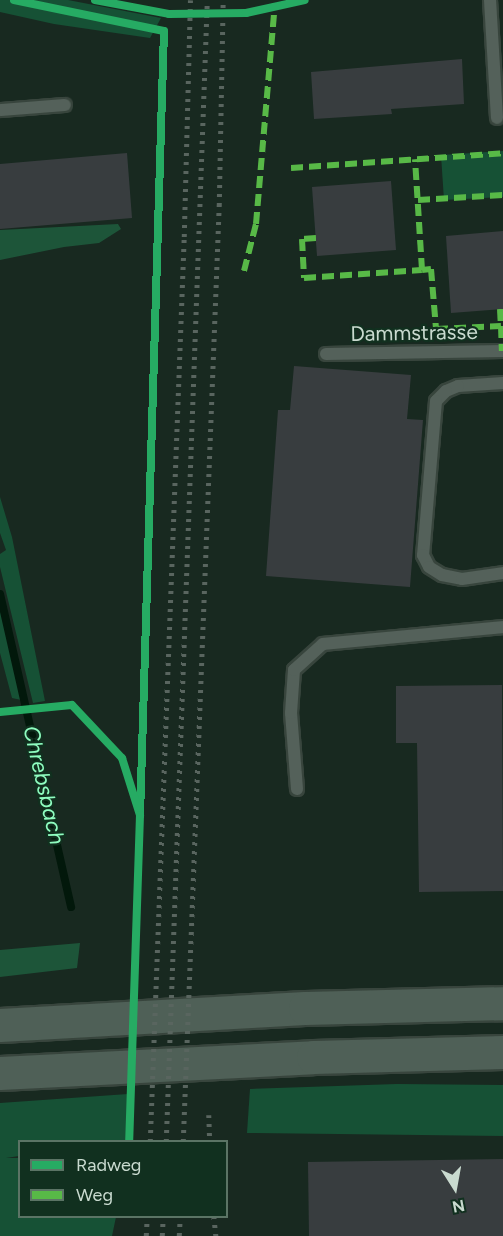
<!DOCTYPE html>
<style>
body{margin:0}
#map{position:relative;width:503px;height:1236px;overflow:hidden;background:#182920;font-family:Figtree,sans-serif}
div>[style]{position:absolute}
.green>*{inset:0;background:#165135}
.forest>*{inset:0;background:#1d5539}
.stream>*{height:8px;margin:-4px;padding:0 4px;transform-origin:4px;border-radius:4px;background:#02180b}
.building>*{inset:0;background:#383d3f}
.roads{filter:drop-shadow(2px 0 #38453d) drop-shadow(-2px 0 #38453d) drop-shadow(0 2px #38453d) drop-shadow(0 -2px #38453d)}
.service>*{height:12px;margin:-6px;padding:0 6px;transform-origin:6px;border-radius:6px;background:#54615a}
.motorway>*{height:33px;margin:-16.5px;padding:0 16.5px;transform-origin:16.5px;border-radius:16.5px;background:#4f6057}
.rail>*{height:4.5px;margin-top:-2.25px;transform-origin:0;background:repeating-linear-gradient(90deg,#59655f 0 3px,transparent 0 9px)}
.quiet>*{height:6px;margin-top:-3px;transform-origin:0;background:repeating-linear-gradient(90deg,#58b947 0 12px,transparent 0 18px)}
.cycleway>*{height:8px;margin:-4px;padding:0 4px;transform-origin:4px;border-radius:4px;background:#26ab63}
span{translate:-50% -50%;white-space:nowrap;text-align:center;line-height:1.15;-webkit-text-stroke:4.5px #11301f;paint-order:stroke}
.street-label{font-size:21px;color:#c9dacf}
.water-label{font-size:22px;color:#8ffdc0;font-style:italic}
.legend{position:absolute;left:18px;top:1140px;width:210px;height:78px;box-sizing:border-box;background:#11301f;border:2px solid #5b7465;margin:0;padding:8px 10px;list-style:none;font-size:18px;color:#c9dacf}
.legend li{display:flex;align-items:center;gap:12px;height:30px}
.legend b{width:30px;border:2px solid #5b7465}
.north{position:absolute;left:425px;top:1158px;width:60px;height:60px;-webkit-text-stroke:4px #11301f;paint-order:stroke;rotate:169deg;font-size:16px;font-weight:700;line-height:24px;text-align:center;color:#c9dacf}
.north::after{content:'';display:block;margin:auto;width:21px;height:27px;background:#c9dacf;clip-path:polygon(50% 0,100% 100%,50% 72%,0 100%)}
</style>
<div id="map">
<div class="green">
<i style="clip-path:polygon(0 0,68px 0,161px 18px,150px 38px,54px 24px,0 12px)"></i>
<i style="clip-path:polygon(503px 151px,503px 197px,444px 200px,441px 155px)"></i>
<i style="clip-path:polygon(0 497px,12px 537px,45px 701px,33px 703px,0 567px,0 554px,6px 550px,0 533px)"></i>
<i style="clip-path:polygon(0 592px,3px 607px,26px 701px,12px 698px,0 653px)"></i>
<i style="clip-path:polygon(397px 1084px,503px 1085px,503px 1136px,247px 1133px,250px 1089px)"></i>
<i style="clip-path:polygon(128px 1094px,129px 1141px,20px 1142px,19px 1156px,6px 1158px,19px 1158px,20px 1216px,116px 1217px,112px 1236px,0 1236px,0 1103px)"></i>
</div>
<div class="forest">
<i style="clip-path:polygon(118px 224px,121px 229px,99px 243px,64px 247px,0 260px,0 230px)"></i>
<i style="clip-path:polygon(80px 943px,77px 968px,0 977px,0 950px)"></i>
</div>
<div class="stream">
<i style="left:0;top:594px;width:321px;rotate:77.2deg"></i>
</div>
<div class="building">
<i style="clip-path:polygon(462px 59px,464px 104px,391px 109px,392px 114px,314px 119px,311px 72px)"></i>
<i style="clip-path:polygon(127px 153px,132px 218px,0 229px,0 164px)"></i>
<i style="clip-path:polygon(391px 181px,396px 250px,317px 256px,312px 187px)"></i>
<i style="clip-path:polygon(503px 231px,503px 309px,451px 313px,446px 236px)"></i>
<i style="clip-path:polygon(294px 366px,411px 375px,407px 419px,423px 420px,410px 587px,266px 576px,278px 410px,290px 410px)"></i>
<i style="clip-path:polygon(502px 685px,503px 891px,419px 892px,417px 743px,396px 743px,396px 686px)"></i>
<i style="clip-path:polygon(503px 1159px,503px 1236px,309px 1236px,308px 1162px)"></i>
</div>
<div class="roads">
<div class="service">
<i style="left:490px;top:0;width:118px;rotate:86.6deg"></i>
<i style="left:0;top:110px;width:65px;rotate:-4.4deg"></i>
<i style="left:326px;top:354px;width:177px;rotate:-1deg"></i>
<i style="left:503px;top:383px;width:45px;rotate:176.2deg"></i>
<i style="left:458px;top:386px;width:13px;rotate:157deg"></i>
<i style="left:446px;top:391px;width:14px;rotate:135deg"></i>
<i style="left:436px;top:401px;width:155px;rotate:94.8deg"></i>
<i style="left:423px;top:555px;width:13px;rotate:63deg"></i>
<i style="left:429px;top:567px;width:15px;rotate:32deg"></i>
<i style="left:442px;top:575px;width:20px;rotate:11deg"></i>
<i style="left:462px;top:579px;width:41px;rotate:-8.3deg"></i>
<i style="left:297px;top:789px;width:76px;rotate:-94.5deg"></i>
<i style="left:291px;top:713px;width:43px;rotate:-86deg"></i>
<i style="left:294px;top:670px;width:39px;rotate:-42deg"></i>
<i style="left:323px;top:644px;width:181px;rotate:-5.4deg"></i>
</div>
<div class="motorway">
<i style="left:0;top:1025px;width:305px;rotate:-3.2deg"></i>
<i style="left:305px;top:1008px;width:198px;rotate:-1.4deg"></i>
<i style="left:0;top:1073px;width:313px;rotate:-2.9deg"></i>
<i style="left:313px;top:1057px;width:190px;rotate:-1.5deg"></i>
</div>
</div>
<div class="rail">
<i style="left:209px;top:1115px;width:27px;rotate:88deg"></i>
<i style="left:150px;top:1142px;width:906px;rotate:-87.85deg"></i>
<i style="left:184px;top:237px;width:237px;rotate:-88.5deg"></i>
<i style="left:166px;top:1142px;width:1143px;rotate:-87.94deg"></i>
<i style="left:183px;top:1142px;width:937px;rotate:-87.8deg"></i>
<i style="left:219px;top:206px;width:206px;rotate:-88.9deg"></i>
<i style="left:214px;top:1216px;width:20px;rotate:84deg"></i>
<i style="left:146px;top:1236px;width:20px;rotate:-87deg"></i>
<i style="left:162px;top:1236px;width:20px;rotate:-87deg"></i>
<i style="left:179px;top:1236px;width:20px;rotate:-87deg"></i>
</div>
<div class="quiet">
<i style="left:291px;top:168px;width:213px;rotate:-4deg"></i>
<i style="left:418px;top:200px;width:85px;rotate:-3.4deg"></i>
<i style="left:316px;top:238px;width:14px;rotate:176deg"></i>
<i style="left:302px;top:239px;width:39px;rotate:87deg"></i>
<i style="left:304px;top:278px;width:118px;rotate:-3.9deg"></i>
<i style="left:422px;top:270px;width:111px;rotate:-93.6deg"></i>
<i style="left:422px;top:270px;width:9px;rotate:-6deg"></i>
<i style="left:431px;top:269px;width:60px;rotate:85.2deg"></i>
<i style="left:436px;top:329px;width:65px;rotate:-2.6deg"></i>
<i style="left:501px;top:326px;width:25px;rotate:88deg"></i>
<i style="left:244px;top:271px;width:49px;rotate:-75.7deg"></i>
<i style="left:256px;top:224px;width:221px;rotate:-85.1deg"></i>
<i style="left:500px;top:309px;width:17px;rotate:87deg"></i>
</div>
<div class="cycleway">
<i style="left:14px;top:0;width:153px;rotate:11.7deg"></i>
<i style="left:164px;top:31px;width:784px;rotate:91.75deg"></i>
<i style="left:95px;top:0;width:75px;rotate:10.7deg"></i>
<i style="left:169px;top:14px;width:77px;rotate:-0.7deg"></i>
<i style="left:246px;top:13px;width:60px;rotate:-12.4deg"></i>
<i style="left:0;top:712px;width:72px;rotate:-5.6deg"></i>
<i style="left:72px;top:705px;width:73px;rotate:46.7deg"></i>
<i style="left:122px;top:758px;width:60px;rotate:72.5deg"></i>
<i style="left:140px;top:815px;width:327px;rotate:91.9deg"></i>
</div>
<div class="street-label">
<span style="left:414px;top:333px;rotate:-1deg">Dammstrasse</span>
</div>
<div class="water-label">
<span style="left:44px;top:785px;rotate:77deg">Chrebsbach</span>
</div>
<ul class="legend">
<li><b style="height:8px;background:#26ab63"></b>Radweg</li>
<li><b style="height:8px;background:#58b947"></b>Weg</li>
</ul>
<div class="north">N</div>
</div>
